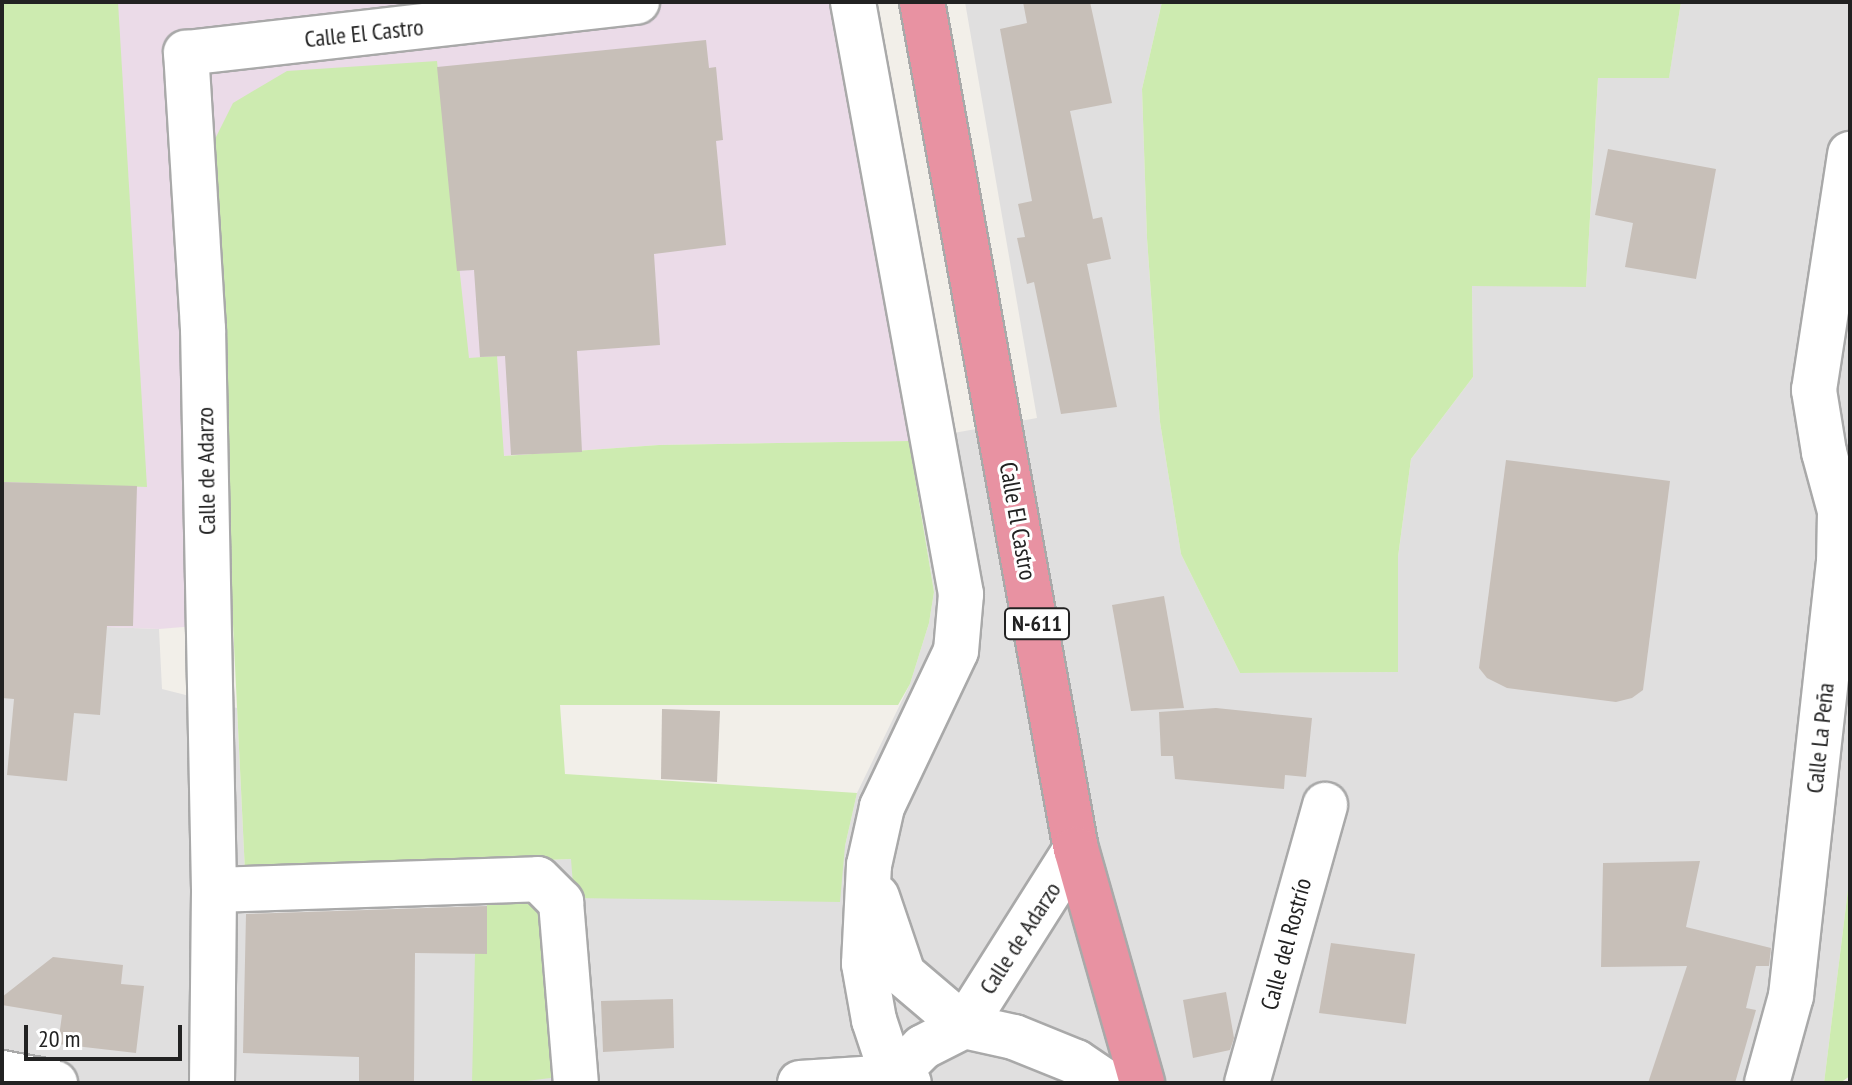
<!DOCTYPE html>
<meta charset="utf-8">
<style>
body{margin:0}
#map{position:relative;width:1852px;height:1085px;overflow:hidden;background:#f2efe9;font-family:"PT Sans Narrow",sans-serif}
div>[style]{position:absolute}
.residential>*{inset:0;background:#e0dfdf}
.industrial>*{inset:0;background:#ebdbe8}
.grass>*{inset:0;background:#cdebb0}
.building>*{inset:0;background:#c7bfb8}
.roads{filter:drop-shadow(2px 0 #a9a9a9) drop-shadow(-2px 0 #a9a9a9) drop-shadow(0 2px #a9a9a9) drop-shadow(0 -2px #a9a9a9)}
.minor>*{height:44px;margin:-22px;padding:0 22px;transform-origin:22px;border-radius:22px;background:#fff}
.highway>*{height:44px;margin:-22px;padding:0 22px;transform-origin:22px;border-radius:22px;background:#e892a2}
span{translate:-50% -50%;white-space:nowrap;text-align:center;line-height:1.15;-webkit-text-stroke:6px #fff;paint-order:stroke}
.shield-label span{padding:2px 6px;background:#fff;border:2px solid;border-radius:6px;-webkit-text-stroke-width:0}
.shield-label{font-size:22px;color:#222;font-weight:700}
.street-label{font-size:24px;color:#222}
.frame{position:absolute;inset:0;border:4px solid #222;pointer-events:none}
.scale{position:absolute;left:24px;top:1025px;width:158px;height:36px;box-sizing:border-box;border:4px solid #222;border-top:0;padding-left:10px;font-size:24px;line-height:28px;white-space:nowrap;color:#222;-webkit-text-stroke:6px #fff;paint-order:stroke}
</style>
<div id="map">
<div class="residential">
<i style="clip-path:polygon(965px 2px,1162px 2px,1142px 89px,1147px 238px,1160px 422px,1181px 554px,1240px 673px,1398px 672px,1398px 557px,1411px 459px,1473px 377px,1472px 285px,1586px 287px,1598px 78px,1669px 77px,1681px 2px,1850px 2px,1850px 874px,1824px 1083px,2px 1083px,2px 623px,159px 629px,162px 689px,237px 708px,245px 872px,572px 859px,574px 898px,845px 846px,857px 793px,910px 684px,929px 623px,934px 592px,909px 441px,1037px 418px)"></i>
</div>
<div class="industrial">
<i style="clip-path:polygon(2px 2px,841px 2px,909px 441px,659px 445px,504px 456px,539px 598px,159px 629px,2px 623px)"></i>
</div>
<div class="grass">
<i style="clip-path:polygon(2px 2px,118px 2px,147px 487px,2px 482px)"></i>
<i style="clip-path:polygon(1162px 2px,1681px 2px,1669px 78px,1598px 78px,1586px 287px,1472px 286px,1473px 377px,1411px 459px,1398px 557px,1398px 672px,1240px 673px,1181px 554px,1160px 422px,1147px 238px,1142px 89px)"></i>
<i style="clip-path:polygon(437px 61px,469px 358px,497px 356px,504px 456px,659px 445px,909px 441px,934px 592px,929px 623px,910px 684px,898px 705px,560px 705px,565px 774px,857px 793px,845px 846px,840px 902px,574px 898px,571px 859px,245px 872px,210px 149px,233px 103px,287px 71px)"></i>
<i style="clip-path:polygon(1850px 874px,1850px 1076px,1840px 1083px,1824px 1083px)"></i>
<i style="clip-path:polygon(487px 900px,543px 904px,567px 1076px,510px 1083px,472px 1083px,475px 953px,487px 953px)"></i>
</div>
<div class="building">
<i style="clip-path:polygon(1023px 2px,1090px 2px,1112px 103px,1070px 111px,1093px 219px,1102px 217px,1111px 259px,1087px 264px,1117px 407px,1061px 414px,1034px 282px,1027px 284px,1017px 238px,1025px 237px,1018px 204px,1032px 201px,1000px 29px,1027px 23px)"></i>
<i style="clip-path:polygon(706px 40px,709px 68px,716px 67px,723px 140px,716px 141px,726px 245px,654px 254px,660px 345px,577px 351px,582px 452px,511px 455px,505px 356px,480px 357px,474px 270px,457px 271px,437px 67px)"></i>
<i style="clip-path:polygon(1608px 149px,1716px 169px,1696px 279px,1625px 267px,1633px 223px,1595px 215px)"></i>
<i style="clip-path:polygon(1506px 460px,1670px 481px,1643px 690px,1632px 698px,1616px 702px,1507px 688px,1487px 678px,1479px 668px)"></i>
<i style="clip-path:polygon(2px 482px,137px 486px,133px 626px,107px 626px,100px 715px,74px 713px,67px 781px,7px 775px,14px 699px,2px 698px)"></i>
<i style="clip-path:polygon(1164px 596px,1184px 708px,1131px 711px,1112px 605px)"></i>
<i style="clip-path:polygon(1216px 708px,1312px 718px,1306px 777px,1285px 775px,1284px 789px,1175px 779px,1173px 756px,1161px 756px,1159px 712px)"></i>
<i style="clip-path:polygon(662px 709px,720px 711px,717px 782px,661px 779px)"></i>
<i style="clip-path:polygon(1700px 861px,1686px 927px,1771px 948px,1769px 966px,1756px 966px,1746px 1008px,1756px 1010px,1735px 1083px,1648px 1083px,1687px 966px,1601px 967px,1603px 863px)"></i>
<i style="clip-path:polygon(487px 906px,487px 954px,415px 953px,414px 1083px,359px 1083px,359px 1057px,243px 1053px,246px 914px)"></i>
<i style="clip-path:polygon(1331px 943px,1415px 954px,1406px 1024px,1319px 1013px)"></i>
<i style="clip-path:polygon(53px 957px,123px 965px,121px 984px,144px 986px,136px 1053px,58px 1044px,62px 1015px,2px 1005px,2px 997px)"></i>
<i style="clip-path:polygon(1226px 992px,1234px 1038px,1230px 1050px,1193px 1058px,1183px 1000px)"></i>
<i style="clip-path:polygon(673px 999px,674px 1048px,603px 1052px,601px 1001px)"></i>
</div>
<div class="roads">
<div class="minor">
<i style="left:853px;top:2px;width:602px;rotate:79.66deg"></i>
<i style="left:961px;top:594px;width:57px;rotate:95deg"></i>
<i style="left:956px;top:651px;width:173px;rotate:115.4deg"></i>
<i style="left:882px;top:807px;width:59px;rotate:102.6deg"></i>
<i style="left:869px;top:865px;width:99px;rotate:92.9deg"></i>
<i style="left:864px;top:964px;width:57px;rotate:79.9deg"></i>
<i style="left:874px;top:1020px;width:60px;rotate:71.6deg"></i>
<i style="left:214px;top:890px;width:324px;rotate:-1.9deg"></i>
<i style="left:538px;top:879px;width:33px;rotate:45deg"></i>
<i style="left:561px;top:902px;width:182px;rotate:85.3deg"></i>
<i style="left:877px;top:897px;width:81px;rotate:71.3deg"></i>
<i style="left:903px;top:974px;width:80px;rotate:40.4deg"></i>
<i style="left:964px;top:1026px;width:51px;rotate:12.4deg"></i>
<i style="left:1014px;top:1037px;width:67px;rotate:22deg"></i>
<i style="left:1076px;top:1062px;width:37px;rotate:34deg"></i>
<i style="left:2px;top:1073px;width:54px;rotate:10.7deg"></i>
<i style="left:893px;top:1077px;width:42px;rotate:-45deg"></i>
<i style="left:923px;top:1047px;width:46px;rotate:-27.1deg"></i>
<i style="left:964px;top:1026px;width:209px;rotate:-57.7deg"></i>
<i style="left:212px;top:1083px;width:193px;rotate:-89.4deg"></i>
<i style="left:214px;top:890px;width:561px;rotate:-91.12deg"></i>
<i style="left:203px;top:329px;width:277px;rotate:-93.5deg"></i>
<i style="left:186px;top:53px;width:454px;rotate:-6.5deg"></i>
<i style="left:800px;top:1083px;width:93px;rotate:-3.7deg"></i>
<i style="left:893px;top:1077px;width:17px;rotate:21deg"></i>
<i style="left:1247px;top:1083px;width:289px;rotate:-74.3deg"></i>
<i style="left:1767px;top:1083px;width:90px;rotate:-74.6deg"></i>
<i style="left:1791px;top:996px;width:435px;rotate:-83.7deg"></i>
<i style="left:1839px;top:564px;width:53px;rotate:-88.9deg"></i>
<i style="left:1840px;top:511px;width:61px;rotate:-105.2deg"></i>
<i style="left:1824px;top:452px;width:63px;rotate:-99.2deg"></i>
<i style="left:1814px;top:390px;width:239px;rotate:-81.3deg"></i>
</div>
<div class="highway">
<i style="left:922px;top:2px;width:861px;rotate:79.7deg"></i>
<i style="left:1076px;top:849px;width:243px;rotate:74.2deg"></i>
</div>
</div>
<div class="shield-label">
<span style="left:1037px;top:624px">N-611</span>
</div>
<div class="street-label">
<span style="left:364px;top:33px;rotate:-6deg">Calle El Castro</span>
<span style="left:206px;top:471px;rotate:-91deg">Calle de Adarzo</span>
<span style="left:1018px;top:521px;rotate:80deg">Calle El Castro</span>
<span style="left:1820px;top:738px;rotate:-84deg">Calle La Peña</span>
<span style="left:1020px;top:938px;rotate:-57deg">Calle de Adarzo</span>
<span style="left:1286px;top:944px;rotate:-75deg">Calle del Rostrío</span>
</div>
<div class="frame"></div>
<div class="scale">20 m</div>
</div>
